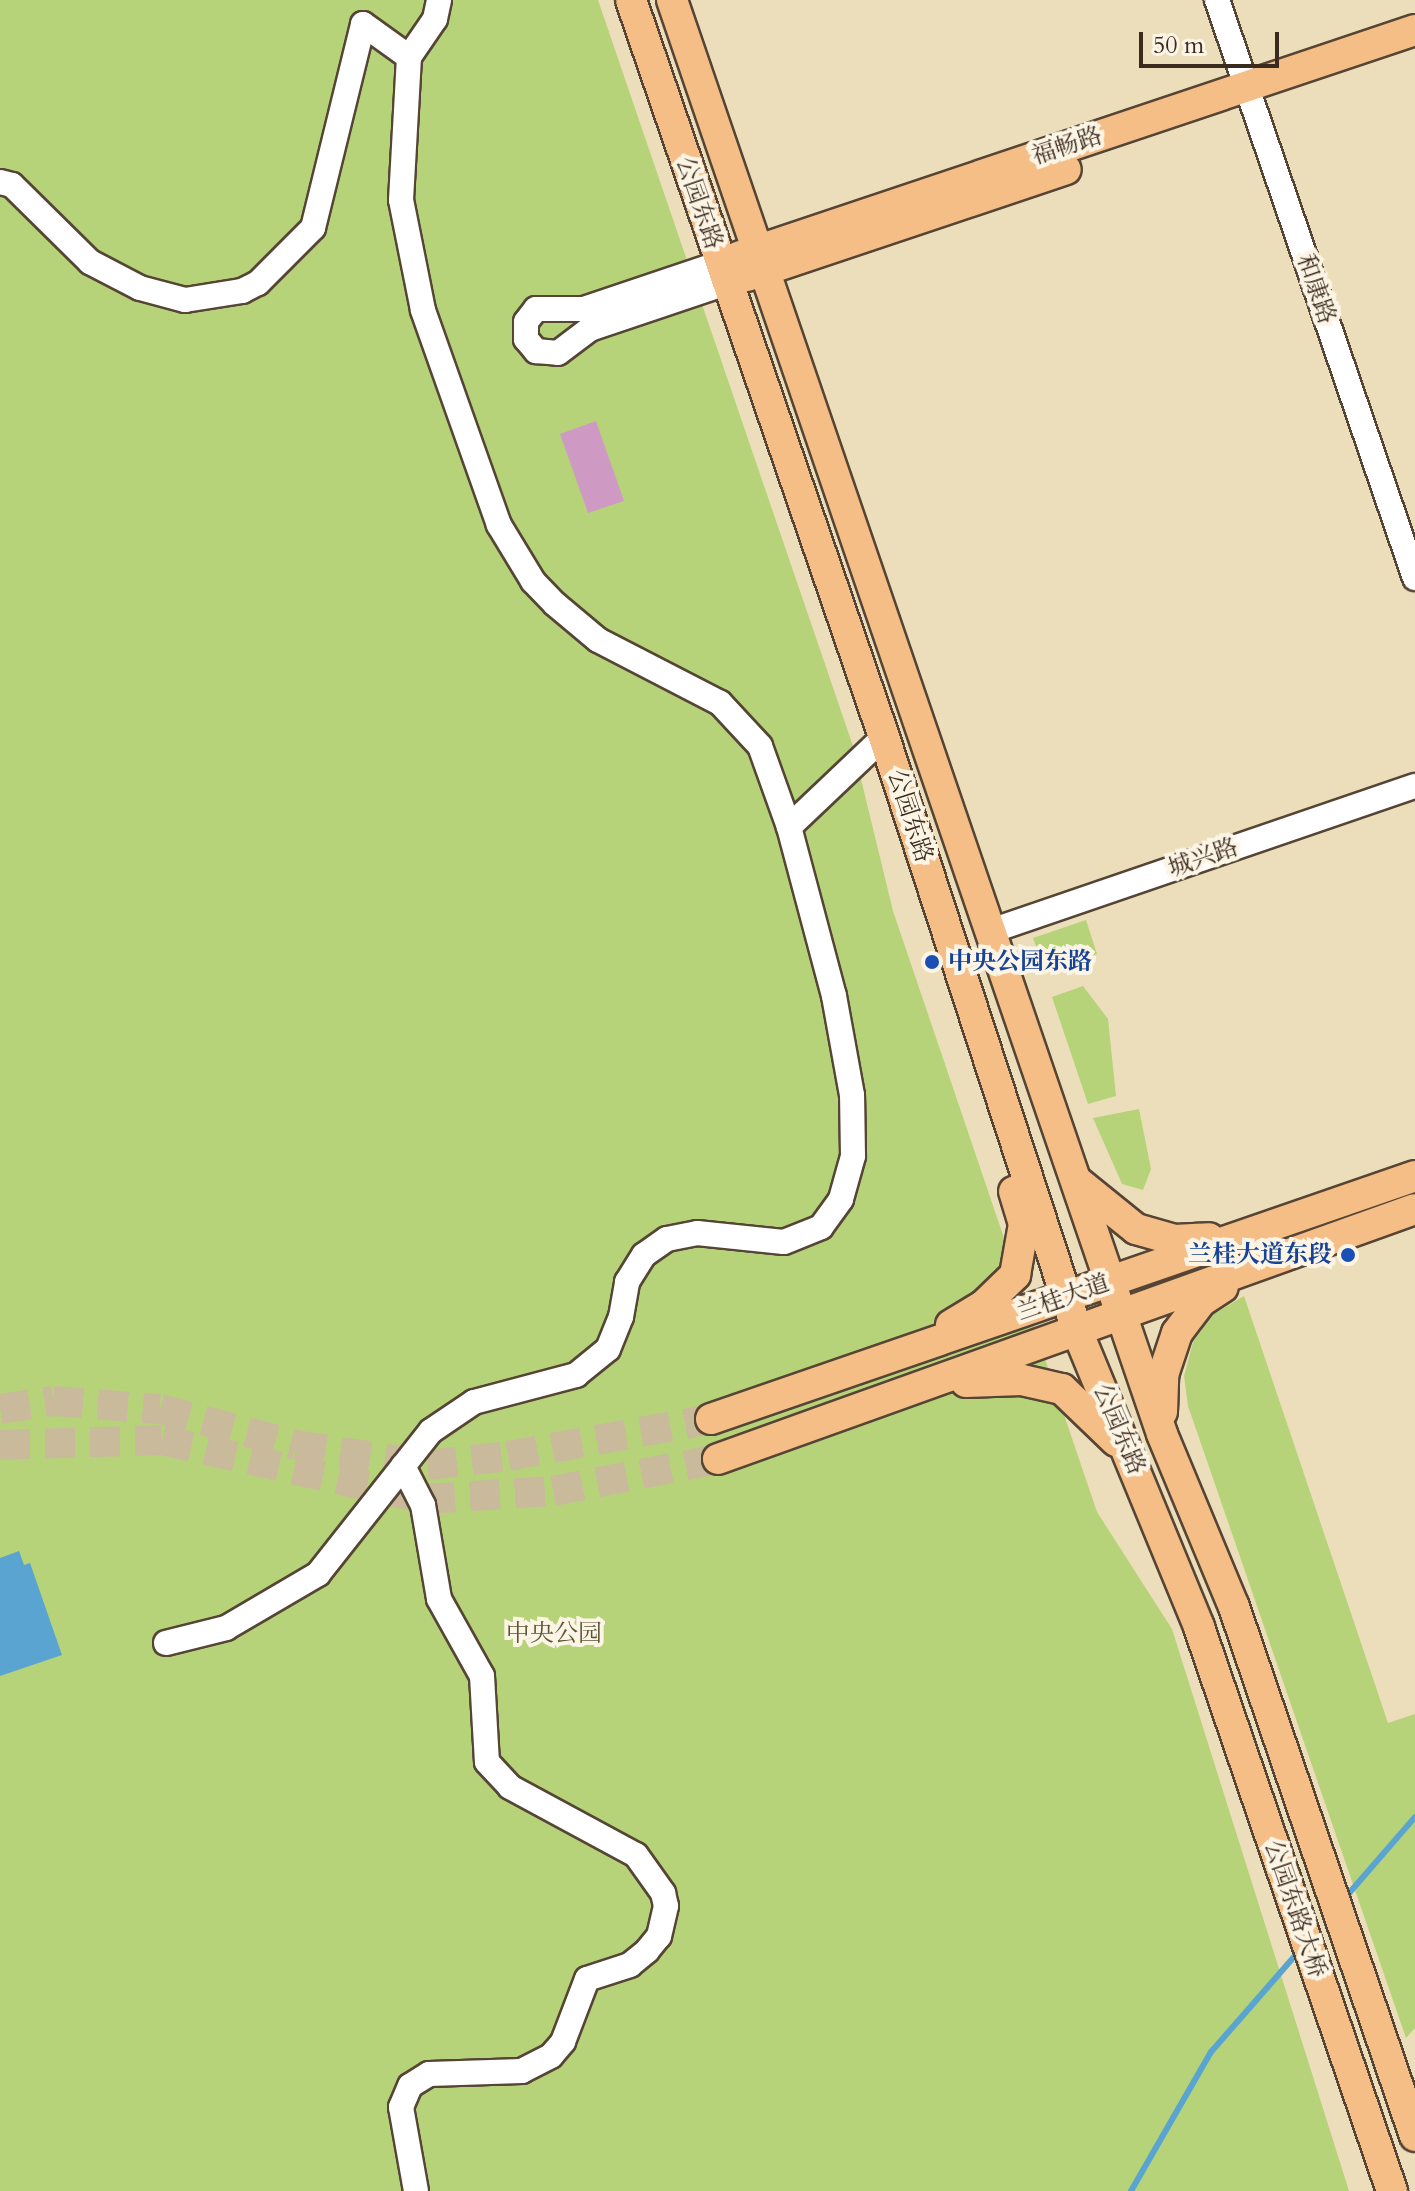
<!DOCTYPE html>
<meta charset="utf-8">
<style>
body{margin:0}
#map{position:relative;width:1415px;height:2191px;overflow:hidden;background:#ecdeba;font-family:Cardo,"Noto Serif SC",serif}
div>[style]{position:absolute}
.green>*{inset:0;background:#b6d379}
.water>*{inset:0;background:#59a4d1}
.stream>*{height:6px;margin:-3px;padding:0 3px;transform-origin:3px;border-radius:3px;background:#59a4d1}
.building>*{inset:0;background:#ce9ac3}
.major-tunnel>*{height:30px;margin-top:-15px;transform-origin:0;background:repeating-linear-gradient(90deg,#c9ba9b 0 30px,transparent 0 45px)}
.roads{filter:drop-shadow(2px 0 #564535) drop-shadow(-2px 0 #564535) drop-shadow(0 2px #564535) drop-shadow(0 -2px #564535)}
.minor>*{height:24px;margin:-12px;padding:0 12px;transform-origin:12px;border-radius:12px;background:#fff}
.major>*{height:30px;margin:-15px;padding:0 15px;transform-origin:15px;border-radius:15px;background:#f6be87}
.dots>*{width:22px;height:22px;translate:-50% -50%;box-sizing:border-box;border:4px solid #fcf5e5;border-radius:50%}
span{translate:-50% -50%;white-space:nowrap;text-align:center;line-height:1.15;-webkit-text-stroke:8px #fcf5e5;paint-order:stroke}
.street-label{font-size:24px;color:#3b2a1e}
.transit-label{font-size:24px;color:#164399;font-weight:700}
.left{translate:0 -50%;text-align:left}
.right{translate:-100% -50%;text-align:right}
.park-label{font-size:24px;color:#5a5435}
.scale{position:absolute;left:1139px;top:32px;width:140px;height:36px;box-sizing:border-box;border:4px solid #3b2a1e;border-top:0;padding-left:10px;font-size:24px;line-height:28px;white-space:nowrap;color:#3b2a1e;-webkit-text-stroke:6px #fcf5e5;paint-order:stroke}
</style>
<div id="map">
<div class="green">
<i style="clip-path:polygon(0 0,598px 0,853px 746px,893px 911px,1097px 1512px,1172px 1629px,1349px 2191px,0 2191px)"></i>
<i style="clip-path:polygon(1086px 920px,1097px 954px,1045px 972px,1033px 938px)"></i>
<i style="clip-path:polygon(1083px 986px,1108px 1019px,1116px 1096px,1088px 1104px,1052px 997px)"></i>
<i style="clip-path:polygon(1139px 1109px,1151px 1169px,1143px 1190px,1122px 1184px,1093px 1118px)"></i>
<i style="clip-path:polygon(1244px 1296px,1388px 1723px,1415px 1714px,1415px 2028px,1406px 2038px,1188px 1406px,1184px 1376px,1193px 1342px,1214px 1314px)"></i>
</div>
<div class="water">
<i style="clip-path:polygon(19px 1551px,24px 1565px,30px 1563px,62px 1655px,0 1676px,0 1558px)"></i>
</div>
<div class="stream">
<i style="left:1344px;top:1899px;width:108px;rotate:-49.1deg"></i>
<i style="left:1131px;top:2191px;width:160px;rotate:-60.1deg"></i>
<i style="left:1211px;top:2052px;width:135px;rotate:-48.9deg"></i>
</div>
<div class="building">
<i style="clip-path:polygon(596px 421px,624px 501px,588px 513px,560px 434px)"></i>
</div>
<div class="major-tunnel">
<i style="left:0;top:1409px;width:54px;rotate:-8.6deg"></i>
<i style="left:53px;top:1401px;width:107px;rotate:4.3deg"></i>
<i style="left:160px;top:1409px;width:141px;rotate:14.8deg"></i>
<i style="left:296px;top:1445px;width:133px;rotate:8.7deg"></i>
<i style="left:427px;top:1465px;width:81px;rotate:-6.3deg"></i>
<i style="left:508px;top:1456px;width:206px;rotate:-10.3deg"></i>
<i style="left:0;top:1445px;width:162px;rotate:-1.8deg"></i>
<i style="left:162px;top:1440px;width:270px;rotate:12.6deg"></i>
<i style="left:425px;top:1499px;width:128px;rotate:-3.6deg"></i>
<i style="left:553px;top:1491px;width:168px;rotate:-11deg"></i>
</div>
<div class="roads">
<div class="minor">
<i style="left:1217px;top:0;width:611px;rotate:71.09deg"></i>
<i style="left:0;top:182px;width:12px;rotate:14deg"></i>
<i style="left:12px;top:185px;width:110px;rotate:44.6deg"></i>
<i style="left:90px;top:262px;width:56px;rotate:27.5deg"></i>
<i style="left:140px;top:288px;width:47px;rotate:14.9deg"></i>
<i style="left:185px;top:300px;width:58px;rotate:-9deg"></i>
<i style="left:242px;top:291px;width:18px;rotate:-27deg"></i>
<i style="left:258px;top:283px;width:78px;rotate:-45deg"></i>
<i style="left:313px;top:228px;width:210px;rotate:-76.2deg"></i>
<i style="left:363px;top:24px;width:57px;rotate:35.7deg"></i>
<i style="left:720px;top:263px;width:145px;rotate:161.4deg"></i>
<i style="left:583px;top:309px;width:47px;rotate:180deg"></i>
<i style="left:536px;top:309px;width:16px;rotate:128deg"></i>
<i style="left:526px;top:322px;width:17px;rotate:90deg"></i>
<i style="left:526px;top:339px;width:16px;rotate:50deg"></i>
<i style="left:536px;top:351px;width:22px;rotate:5deg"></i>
<i style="left:558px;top:353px;width:40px;rotate:-37deg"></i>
<i style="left:590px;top:329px;width:145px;rotate:-18.6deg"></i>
<i style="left:789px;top:827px;width:131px;rotate:-43.5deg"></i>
<i style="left:991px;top:931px;width:448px;rotate:-18.9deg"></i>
<i style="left:403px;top:1466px;width:44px;rotate:62.9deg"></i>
<i style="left:423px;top:1505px;width:95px;rotate:80.3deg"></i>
<i style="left:439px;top:1599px;width:88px;rotate:60.8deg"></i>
<i style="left:482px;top:1676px;width:86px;rotate:86.7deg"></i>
<i style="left:487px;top:1762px;width:34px;rotate:47deg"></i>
<i style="left:510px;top:1787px;width:143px;rotate:28.4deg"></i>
<i style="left:636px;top:1855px;width:47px;rotate:54.6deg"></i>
<i style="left:663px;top:1893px;width:13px;rotate:77deg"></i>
<i style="left:666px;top:1906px;width:31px;rotate:103deg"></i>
<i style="left:659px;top:1936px;width:19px;rotate:129deg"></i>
<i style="left:647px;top:1951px;width:22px;rotate:141deg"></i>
<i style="left:630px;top:1965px;width:45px;rotate:162deg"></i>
<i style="left:587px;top:1979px;width:67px;rotate:110.9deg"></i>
<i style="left:563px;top:2042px;width:18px;rotate:131deg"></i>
<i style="left:551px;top:2056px;width:33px;rotate:153deg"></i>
<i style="left:522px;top:2071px;width:93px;rotate:178.2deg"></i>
<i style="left:429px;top:2074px;width:22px;rotate:148deg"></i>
<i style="left:410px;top:2086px;width:23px;rotate:113deg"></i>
<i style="left:401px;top:2107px;width:85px;rotate:79.9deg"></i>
<i style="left:166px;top:1643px;width:62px;rotate:-14deg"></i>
<i style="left:226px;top:1628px;width:107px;rotate:-30.4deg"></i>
<i style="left:318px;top:1574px;width:182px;rotate:-51.7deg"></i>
<i style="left:431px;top:1431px;width:52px;rotate:-34deg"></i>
<i style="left:474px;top:1402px;width:106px;rotate:-14.8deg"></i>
<i style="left:576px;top:1375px;width:41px;rotate:-39.1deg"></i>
<i style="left:608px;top:1349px;width:35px;rotate:-68deg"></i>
<i style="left:621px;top:1317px;width:36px;rotate:-80deg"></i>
<i style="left:627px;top:1282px;width:32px;rotate:-58deg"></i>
<i style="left:644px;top:1255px;width:28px;rotate:-35deg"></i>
<i style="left:667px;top:1239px;width:31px;rotate:-11deg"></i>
<i style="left:697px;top:1233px;width:87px;rotate:5.9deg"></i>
<i style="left:784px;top:1242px;width:40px;rotate:-22deg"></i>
<i style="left:821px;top:1227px;width:34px;rotate:-54deg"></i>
<i style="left:841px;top:1199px;width:45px;rotate:-74.4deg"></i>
<i style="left:853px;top:1156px;width:61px;rotate:-90.9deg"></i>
<i style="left:852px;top:1095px;width:101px;rotate:-100.3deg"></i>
<i style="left:834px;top:996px;width:175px;rotate:-104.9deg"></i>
<i style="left:789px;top:827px;width:86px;rotate:-109.7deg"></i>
<i style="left:760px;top:746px;width:59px;rotate:-132.9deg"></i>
<i style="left:720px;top:703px;width:137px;rotate:-152.7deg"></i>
<i style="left:598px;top:640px;width:56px;rotate:-140.1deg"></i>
<i style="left:555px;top:604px;width:32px;rotate:-134deg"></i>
<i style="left:533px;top:581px;width:66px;rotate:-121.3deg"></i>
<i style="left:499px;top:525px;width:228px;rotate:-109.5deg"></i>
<i style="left:423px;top:310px;width:112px;rotate:-101.3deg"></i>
<i style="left:401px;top:200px;width:143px;rotate:-86.8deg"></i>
<i style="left:409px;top:57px;width:46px;rotate:-55.6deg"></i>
<i style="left:435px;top:19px;width:19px;rotate:-78deg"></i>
</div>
<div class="major">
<i style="left:631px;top:0;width:779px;rotate:71.05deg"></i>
<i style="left:884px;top:737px;width:627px;rotate:71.97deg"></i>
<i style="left:1078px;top:1333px;width:318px;rotate:67.6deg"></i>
<i style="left:1199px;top:1627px;width:596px;rotate:71.11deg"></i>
<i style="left:672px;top:0;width:1515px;rotate:71.13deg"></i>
<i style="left:1162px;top:1434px;width:187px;rotate:67.4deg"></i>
<i style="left:1234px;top:1607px;width:559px;rotate:71.11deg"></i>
<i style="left:738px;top:257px;width:714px;rotate:-18.54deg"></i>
<i style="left:747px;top:276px;width:336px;rotate:-18.5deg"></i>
<i style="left:1079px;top:1183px;width:73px;rotate:38.9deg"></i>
<i style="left:1136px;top:1229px;width:41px;rotate:15.8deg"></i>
<i style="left:1175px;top:1240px;width:34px;rotate:-3deg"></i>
<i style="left:951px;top:1325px;width:37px;rotate:-31deg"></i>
<i style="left:983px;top:1306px;width:45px;rotate:-44.1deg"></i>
<i style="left:1015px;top:1275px;width:52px;rotate:-80deg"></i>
<i style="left:1024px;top:1224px;width:34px;rotate:-107deg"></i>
<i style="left:966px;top:1382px;width:56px;rotate:-2deg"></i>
<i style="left:1022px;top:1380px;width:41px;rotate:12.7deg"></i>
<i style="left:1062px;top:1389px;width:75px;rotate:43.9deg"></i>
<i style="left:1162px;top:1412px;width:37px;rotate:-88deg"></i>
<i style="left:1163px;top:1375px;width:44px;rotate:-71.6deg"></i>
<i style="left:1177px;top:1333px;width:39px;rotate:-53deg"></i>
<i style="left:1200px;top:1302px;width:27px;rotate:-33deg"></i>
<i style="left:711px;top:1419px;width:745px;rotate:-19.04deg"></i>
<i style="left:718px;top:1459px;width:740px;rotate:-19.73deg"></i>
</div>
</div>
<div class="dots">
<i style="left:932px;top:962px;background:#1a4fb4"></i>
<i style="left:1348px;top:1255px;background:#1a4fb4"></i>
</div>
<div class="street-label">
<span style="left:1067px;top:146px;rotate:-18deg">福畅路</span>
<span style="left:699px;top:203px;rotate:71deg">公园东路</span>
<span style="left:1316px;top:289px;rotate:71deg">和康路</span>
<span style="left:910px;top:816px;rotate:72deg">公园东路</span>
<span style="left:1203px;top:858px;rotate:-19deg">城兴路</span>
<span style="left:1063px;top:1298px;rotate:-19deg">兰桂大道</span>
<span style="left:1119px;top:1429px;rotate:67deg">公园东路</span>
<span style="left:1295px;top:1909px;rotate:71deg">公园东路大桥</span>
</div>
<div class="transit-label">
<span class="left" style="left:948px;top:962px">中央公园东路</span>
<span class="right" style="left:1332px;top:1255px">兰桂大道东段</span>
</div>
<div class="park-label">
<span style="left:554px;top:1634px">中央公园</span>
</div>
<div class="scale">50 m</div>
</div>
